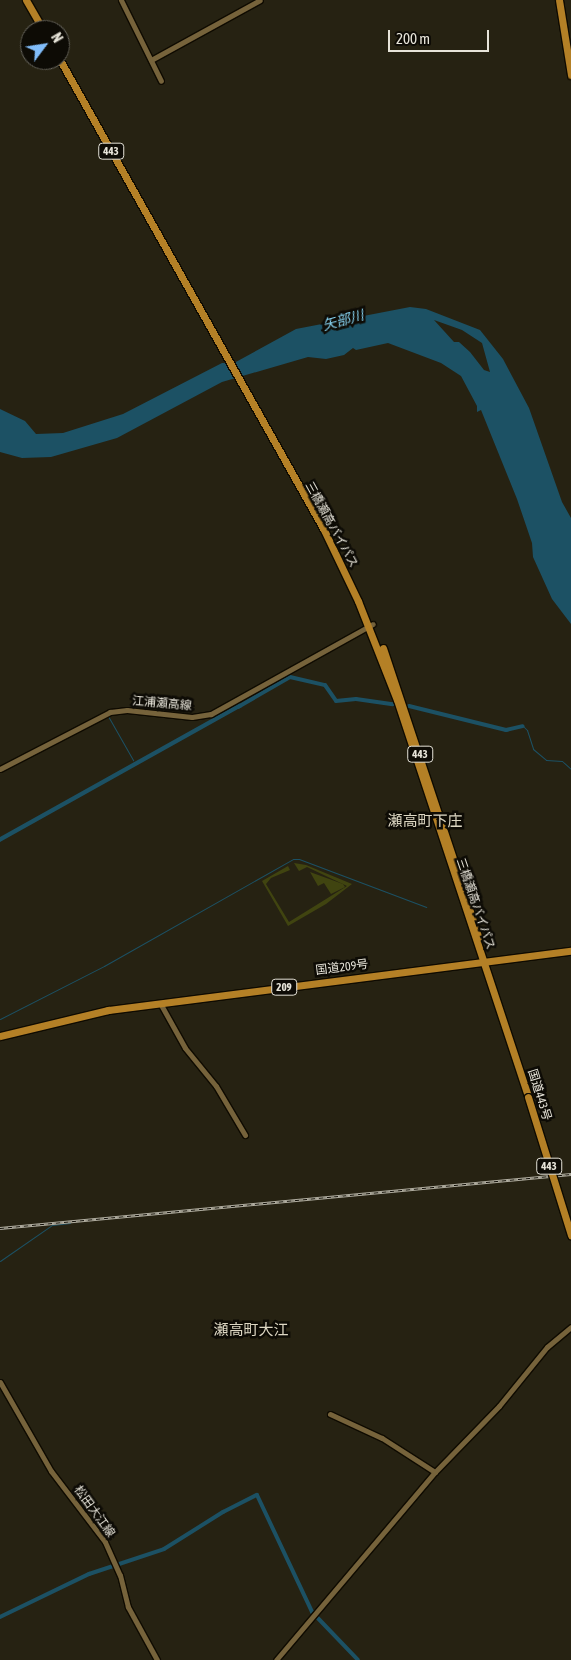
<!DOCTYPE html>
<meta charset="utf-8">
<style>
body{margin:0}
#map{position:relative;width:571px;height:1660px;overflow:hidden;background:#262212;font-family:"Asap Condensed","Noto Sans JP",sans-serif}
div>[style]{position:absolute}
.green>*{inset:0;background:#404410}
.water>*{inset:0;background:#1c5164}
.stream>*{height:1px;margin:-0.5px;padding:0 0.5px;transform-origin:0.5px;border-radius:0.5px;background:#1c5164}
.canal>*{height:4px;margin:-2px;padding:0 2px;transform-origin:2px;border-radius:2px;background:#1c5164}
.roads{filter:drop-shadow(1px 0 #0f0b01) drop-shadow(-1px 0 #0f0b01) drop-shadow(0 1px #0f0b01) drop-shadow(0 -1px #0f0b01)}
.secondary>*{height:5px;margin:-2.5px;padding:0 2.5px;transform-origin:2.5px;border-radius:2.5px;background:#76633b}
.highway>*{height:7px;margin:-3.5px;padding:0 3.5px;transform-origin:3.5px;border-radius:3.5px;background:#b48026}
.rail>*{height:3px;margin-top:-1.5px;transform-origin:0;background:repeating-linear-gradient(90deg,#0d0b05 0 4px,#b1aea1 0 8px);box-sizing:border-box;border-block:1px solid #b1aea1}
.bridges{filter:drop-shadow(1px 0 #0f0b01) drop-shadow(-1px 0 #0f0b01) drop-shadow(0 1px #0f0b01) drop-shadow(0 -1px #0f0b01)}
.highway-bridge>*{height:7px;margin:-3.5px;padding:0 3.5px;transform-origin:3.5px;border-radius:3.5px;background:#b48026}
span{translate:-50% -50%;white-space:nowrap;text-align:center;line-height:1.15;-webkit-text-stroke:5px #0d0b05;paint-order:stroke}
.shield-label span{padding:1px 4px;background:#0d0b05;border:1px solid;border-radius:4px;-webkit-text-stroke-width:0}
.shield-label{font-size:11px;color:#e7e4d9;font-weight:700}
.street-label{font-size:12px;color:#e7e4d9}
.water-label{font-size:14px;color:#89d6f5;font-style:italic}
.quarter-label{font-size:15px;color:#ddd7c3}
.north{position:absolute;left:20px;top:20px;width:50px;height:50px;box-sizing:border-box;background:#0d0b05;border:1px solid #64625a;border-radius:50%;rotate:59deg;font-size:14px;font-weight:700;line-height:20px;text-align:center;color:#e7e4d9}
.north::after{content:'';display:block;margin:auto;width:18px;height:22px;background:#81bdfa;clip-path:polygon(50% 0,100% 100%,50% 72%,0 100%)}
.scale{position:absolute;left:388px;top:30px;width:101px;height:22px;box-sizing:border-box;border:2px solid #e7e4d9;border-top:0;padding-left:6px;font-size:15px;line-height:18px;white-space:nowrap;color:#e7e4d9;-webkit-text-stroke:4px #0d0b05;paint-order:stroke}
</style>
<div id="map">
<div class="green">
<i style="clip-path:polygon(294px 863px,306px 865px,352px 884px,326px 904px,288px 926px,262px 881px,288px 866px,290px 870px,271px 878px,266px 884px,289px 922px,347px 886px,307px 867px,299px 871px)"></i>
<i style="clip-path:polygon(310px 872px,343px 884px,345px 887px,331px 894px,324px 883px,318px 886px)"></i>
</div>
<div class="water">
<i style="clip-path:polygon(evenodd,410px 307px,426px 309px,480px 330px,503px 359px,529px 408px,562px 502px,571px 518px,571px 624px,552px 599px,533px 557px,532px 543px,517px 499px,481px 410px,477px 412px,477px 406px,461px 376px,441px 363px,388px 343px,356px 350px,353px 348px,344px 355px,326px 359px,308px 357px,222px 382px,117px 438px,51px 457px,22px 458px,0 452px,0 409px,25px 421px,36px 434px,63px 433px,123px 414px,222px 363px,234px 363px,296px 329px,410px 307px,434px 320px,462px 330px,482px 343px,490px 372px,484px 370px,470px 352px,459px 342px,454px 342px,434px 320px)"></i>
<i style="clip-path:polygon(240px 703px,242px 707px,238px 709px,0 842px,0 837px)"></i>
</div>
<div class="stream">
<i style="left:108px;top:716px;width:51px;rotate:60.4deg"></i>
<i style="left:523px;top:726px;width:6px;rotate:45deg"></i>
<i style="left:527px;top:730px;width:20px;rotate:72deg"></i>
<i style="left:533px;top:749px;width:17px;rotate:40deg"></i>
<i style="left:546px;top:760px;width:16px;rotate:4deg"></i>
<i style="left:562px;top:761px;width:12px;rotate:42deg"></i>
<i style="left:0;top:1019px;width:117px;rotate:-27deg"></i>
<i style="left:104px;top:966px;width:217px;rotate:-29.5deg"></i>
<i style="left:293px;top:859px;width:6px"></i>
<i style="left:299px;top:859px;width:136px;rotate:20.7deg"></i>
<i style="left:0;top:1261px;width:63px;rotate:-34.7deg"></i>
<i style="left:52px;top:1225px;width:18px;rotate:-6deg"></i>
</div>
<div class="canal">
<i style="left:409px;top:706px;width:100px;rotate:13.9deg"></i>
<i style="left:506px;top:730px;width:17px;rotate:-13deg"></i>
<i style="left:238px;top:707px;width:60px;rotate:-30deg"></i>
<i style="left:290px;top:677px;width:36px;rotate:13deg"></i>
<i style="left:325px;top:685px;width:19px;rotate:55deg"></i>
<i style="left:336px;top:701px;width:20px;rotate:-6deg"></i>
<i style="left:356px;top:699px;width:37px;rotate:8deg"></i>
<i style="left:0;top:1617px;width:99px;rotate:-25.8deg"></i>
<i style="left:89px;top:1574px;width:79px;rotate:-18.4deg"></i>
<i style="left:164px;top:1549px;width:70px;rotate:-32.1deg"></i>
<i style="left:223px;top:1512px;width:38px;rotate:-27deg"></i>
<i style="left:257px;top:1495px;width:129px;rotate:64.8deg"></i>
<i style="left:312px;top:1612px;width:66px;rotate:46.2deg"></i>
</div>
<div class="roads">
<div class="secondary">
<i style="left:121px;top:0;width:90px;rotate:63.7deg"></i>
<i style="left:151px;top:60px;width:124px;rotate:-28.8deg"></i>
<i style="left:0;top:769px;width:124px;rotate:-27.4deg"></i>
<i style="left:110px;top:712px;width:17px;rotate:-7deg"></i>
<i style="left:127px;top:710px;width:65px;rotate:6.1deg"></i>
<i style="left:192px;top:717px;width:19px;rotate:-9deg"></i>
<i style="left:211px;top:714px;width:185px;rotate:-29.1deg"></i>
<i style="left:160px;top:1003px;width:51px;rotate:60.9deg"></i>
<i style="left:185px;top:1048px;width:49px;rotate:50.8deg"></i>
<i style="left:216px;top:1086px;width:57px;rotate:59.4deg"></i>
<i style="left:0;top:1382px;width:103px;rotate:60.2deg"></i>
<i style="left:51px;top:1471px;width:89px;rotate:52.7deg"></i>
<i style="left:105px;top:1542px;width:36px;rotate:66deg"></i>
<i style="left:120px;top:1575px;width:33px;rotate:76deg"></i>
<i style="left:128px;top:1607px;width:60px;rotate:61.3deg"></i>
<i style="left:330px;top:1414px;width:57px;rotate:24.8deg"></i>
<i style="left:382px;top:1438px;width:63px;rotate:32.7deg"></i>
<i style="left:276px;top:1660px;width:246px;rotate:-49.8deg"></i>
<i style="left:435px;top:1472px;width:92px;rotate:-45.9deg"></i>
<i style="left:499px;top:1406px;width:76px;rotate:-50.9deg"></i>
<i style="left:547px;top:1347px;width:31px;rotate:-40deg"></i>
</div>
<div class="highway">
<i style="left:26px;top:0;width:34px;rotate:60deg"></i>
<i style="left:559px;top:0;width:76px;rotate:80.9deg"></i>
<i style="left:60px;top:60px;width:539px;rotate:60.68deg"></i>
<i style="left:324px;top:530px;width:79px;rotate:64.4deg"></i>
<i style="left:358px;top:601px;width:106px;rotate:68.5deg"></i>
<i style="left:397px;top:700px;width:418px;rotate:71.7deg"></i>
<i style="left:383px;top:648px;width:241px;rotate:71.6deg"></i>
<i style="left:466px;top:899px;width:40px;rotate:72deg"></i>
<i style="left:0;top:1036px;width:111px;rotate:-13.5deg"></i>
<i style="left:108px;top:1010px;width:467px;rotate:-7.3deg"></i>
</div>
</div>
<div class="rail">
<i style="left:0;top:1228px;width:574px;rotate:-5.4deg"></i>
</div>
<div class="bridges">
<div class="highway-bridge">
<i style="left:528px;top:1097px;width:145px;rotate:72.7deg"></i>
</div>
</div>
<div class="shield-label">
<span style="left:111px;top:151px">443</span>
<span style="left:420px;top:754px">443</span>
<span style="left:284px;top:987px">209</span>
<span style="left:549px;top:1166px">443</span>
</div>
<div class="street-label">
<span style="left:331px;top:525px;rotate:61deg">三橋瀬高バイパス</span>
<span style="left:162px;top:704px;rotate:5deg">江浦瀬高線</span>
<span style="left:475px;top:904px;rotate:71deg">三橋瀬高バイパス</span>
<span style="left:342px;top:968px;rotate:-7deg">国道209号</span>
<span style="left:539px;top:1095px;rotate:73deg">国道443号</span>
<span style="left:94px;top:1512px;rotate:54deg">松田大江線</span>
</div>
<div class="water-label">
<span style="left:343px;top:320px;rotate:-15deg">矢部川</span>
</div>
<div class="quarter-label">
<span style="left:425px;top:821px">瀬高町下庄</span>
<span style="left:251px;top:1330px">瀬高町大江</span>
</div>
<div class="north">N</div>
<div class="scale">200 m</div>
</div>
